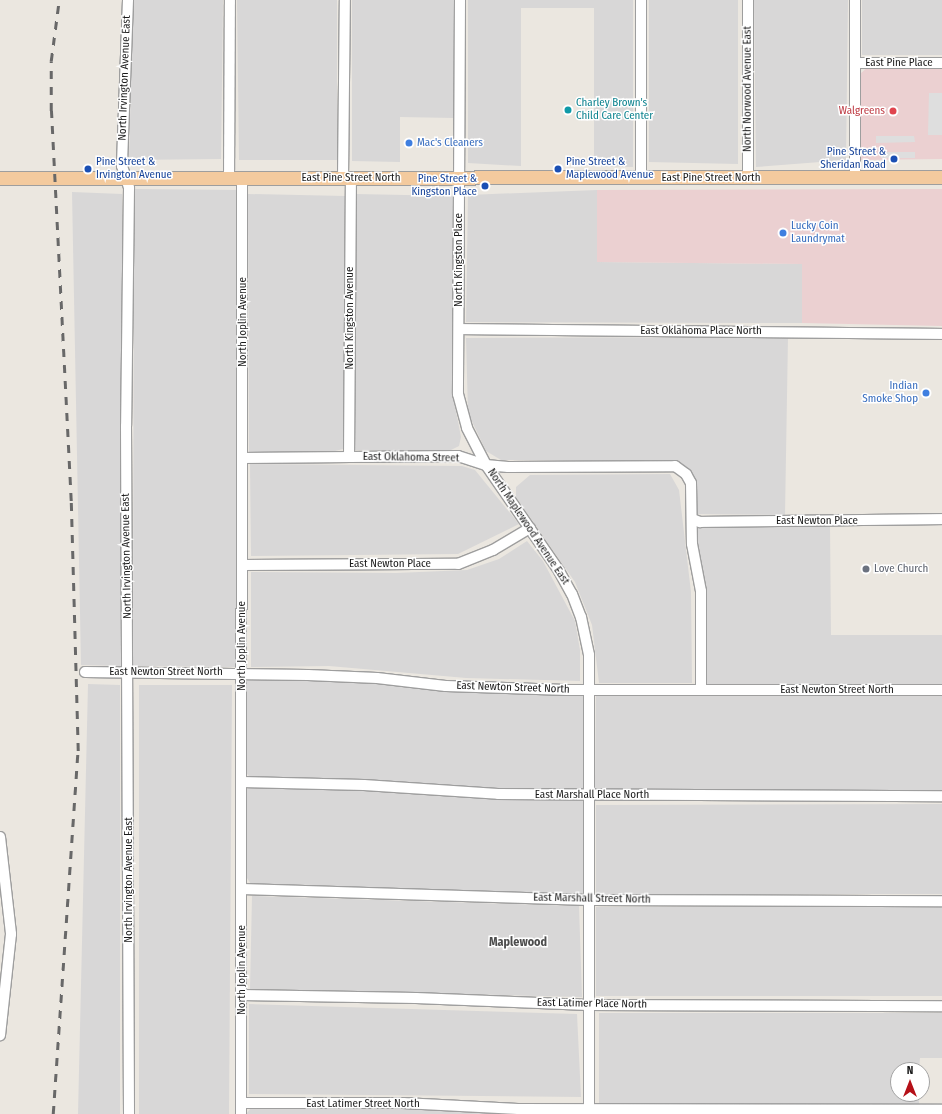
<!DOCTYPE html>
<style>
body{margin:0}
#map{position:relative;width:942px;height:1114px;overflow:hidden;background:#ebe7e0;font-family:"Fira Sans Condensed",sans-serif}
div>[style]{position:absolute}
.residential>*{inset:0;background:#d8d7d7}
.commercial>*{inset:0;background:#ebd0d1}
.parking>*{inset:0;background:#dedede}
.roads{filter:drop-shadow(1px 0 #9e9e9e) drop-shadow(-1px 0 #9e9e9e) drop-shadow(0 1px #9e9e9e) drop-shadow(0 -1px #9e9e9e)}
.minor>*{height:10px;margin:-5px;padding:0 5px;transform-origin:5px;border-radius:5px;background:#fff}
.major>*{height:13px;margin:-6.5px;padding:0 6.5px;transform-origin:6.5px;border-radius:6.5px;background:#f3ca9e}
.rail>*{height:2.5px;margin-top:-1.25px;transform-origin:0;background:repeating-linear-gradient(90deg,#686868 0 8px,transparent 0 16px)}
.dots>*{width:11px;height:11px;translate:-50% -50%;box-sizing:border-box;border:2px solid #fff;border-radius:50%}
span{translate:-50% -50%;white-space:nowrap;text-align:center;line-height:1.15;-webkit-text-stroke:3px #fff;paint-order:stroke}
.street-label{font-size:11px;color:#1a1a1a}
.culture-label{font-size:11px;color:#0d838f}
.left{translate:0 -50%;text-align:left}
.health-label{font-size:11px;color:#be3a42}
.right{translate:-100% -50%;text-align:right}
.shop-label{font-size:11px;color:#366cbe}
.transit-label{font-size:11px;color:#164399}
.worship-label{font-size:11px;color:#5b616d}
.neighbourhood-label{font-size:12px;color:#4d4d4d;font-weight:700}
.north{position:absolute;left:890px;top:1062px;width:40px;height:40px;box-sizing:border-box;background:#fff;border:1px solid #a3a3a3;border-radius:50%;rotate:0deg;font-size:11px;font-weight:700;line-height:16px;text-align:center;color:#1a1a1a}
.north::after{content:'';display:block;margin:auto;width:14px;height:18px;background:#b51018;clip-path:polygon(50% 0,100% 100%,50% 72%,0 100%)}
</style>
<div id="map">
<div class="residential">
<i style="clip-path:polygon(133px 0,223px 0,221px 159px,129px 160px)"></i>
<i style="clip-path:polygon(237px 0,337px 0,337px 160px,239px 160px)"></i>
<i style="clip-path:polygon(352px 0,454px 0,454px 118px,400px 117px,400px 162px,352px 161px)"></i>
<i style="clip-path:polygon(468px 0,633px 0,633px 167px,594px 166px,594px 8px,521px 8px,521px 166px,468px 163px)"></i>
<i style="clip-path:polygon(649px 0,738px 0,738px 164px,649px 162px)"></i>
<i style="clip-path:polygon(754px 0,848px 0,846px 160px,756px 167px)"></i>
<i style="clip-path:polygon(862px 0,942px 0,942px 55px,862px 55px)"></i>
<i style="clip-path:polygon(134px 189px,237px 190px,236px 667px,133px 666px)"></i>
<i style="clip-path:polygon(597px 190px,597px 262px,802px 264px,802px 323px,466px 322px,468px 195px)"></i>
<i style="clip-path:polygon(72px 192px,122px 194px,123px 666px,81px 665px)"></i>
<i style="clip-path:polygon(248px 194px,345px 196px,343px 449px,331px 452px,249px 452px)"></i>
<i style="clip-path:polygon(356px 194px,454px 196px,454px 401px,461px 437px,459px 446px,449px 451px,355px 450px)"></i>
<i style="clip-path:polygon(788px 337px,785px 515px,696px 514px,696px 498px,673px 462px,501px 460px,486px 451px,468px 413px,466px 338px)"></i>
<i style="clip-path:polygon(250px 464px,462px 466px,475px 470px,519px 524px,458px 554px,251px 556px)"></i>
<i style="clip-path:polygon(670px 474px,679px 490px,691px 592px,692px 683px,599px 683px,592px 625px,575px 582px,516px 497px,516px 487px,530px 475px)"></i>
<i style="clip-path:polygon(830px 524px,831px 635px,942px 635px,942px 685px,704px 685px,696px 526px)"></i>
<i style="clip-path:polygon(527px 541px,543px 561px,575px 621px,580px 650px,580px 681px,466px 678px,329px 666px,251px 667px,251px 572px,396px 573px,467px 570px,499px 559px)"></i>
<i style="clip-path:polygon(249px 678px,339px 679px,470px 691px,583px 694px,585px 789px,510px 790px,373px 781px,250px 777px,247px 774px,247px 681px)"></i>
<i style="clip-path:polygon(88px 684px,120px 685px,120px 1114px,78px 1114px)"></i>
<i style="clip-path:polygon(139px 685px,232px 685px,229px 1114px,139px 1114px)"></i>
<i style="clip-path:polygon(596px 695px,942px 695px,942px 792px,595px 790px)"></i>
<i style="clip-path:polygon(249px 787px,371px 790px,492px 799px,581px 800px,584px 802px,584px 892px,579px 896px,471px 893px,315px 885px,251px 884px,247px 878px,246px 790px)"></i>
<i style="clip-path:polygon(942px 804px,942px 894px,596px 894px,596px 805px)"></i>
<i style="clip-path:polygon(252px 896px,579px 906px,582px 997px,250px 989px)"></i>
<i style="clip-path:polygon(596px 907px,942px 907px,942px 996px,596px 996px)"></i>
<i style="clip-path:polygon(249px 1004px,577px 1014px,581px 1097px,249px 1094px)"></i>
<i style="clip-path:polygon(599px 1013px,942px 1013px,942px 1058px,920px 1058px,919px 1070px,898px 1070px,898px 1094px,919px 1094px,919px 1104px,599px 1104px)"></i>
<i style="clip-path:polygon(251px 1108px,429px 1109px,578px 1114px,246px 1114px)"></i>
</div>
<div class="commercial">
<i style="clip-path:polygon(868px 67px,942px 68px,942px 159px,860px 160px,860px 74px)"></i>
<i style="clip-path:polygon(942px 189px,942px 326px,802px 323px,802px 264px,597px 262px,597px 190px)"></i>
</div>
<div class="parking">
<i style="clip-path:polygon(929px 93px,942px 93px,942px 135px,928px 135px)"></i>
<i style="clip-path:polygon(876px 136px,914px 136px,915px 142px,876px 143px)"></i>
<i style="clip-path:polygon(881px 152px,915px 152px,915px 158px,881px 158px)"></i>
</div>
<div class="roads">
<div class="minor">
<i style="left:128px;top:0;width:166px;rotate:92.1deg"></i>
<i style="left:122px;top:166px;width:23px;rotate:72deg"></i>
<i style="left:129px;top:188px;width:238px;rotate:90.7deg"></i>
<i style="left:126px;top:426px;width:688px;rotate:89.75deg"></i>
<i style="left:460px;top:0;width:394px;rotate:90.3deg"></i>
<i style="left:458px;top:394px;width:35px;rotate:75deg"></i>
<i style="left:467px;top:428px;width:42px;rotate:62.8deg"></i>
<i style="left:486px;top:465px;width:129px;rotate:55.4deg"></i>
<i style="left:559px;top:571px;width:26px;rotate:61deg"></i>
<i style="left:572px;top:594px;width:25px;rotate:69deg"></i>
<i style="left:581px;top:617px;width:39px;rotate:78deg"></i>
<i style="left:589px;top:655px;width:459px;rotate:90deg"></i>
<i style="left:748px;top:0;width:178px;rotate:90deg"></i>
<i style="left:855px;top:63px;width:87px"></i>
<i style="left:229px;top:178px;width:178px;rotate:-89.7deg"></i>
<i style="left:343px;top:178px;width:178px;rotate:-89.4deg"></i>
<i style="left:641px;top:178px;width:178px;rotate:-90deg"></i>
<i style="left:855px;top:178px;width:178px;rotate:-90deg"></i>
<i style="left:459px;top:329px;width:483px;rotate:0.6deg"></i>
<i style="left:349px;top:457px;width:279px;rotate:-89.6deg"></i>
<i style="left:243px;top:458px;width:215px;rotate:-0.5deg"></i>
<i style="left:458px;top:456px;width:29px;rotate:18deg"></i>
<i style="left:486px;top:465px;width:22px;rotate:5deg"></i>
<i style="left:508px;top:467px;width:167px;rotate:-0.3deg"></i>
<i style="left:675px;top:466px;width:14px;rotate:36deg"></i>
<i style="left:686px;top:474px;width:10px;rotate:61deg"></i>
<i style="left:691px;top:483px;width:61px;rotate:89.1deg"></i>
<i style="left:692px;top:544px;width:48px;rotate:79.2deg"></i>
<i style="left:701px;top:591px;width:98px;rotate:90deg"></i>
<i style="left:692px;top:519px;width:9px;rotate:21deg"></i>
<i style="left:700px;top:522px;width:242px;rotate:-0.7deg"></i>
<i style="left:242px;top:565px;width:216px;rotate:-0.3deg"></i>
<i style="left:458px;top:564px;width:38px;rotate:-22deg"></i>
<i style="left:493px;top:550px;width:43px;rotate:-30.7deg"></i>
<i style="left:85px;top:672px;width:223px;rotate:0.8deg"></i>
<i style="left:308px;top:675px;width:69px;rotate:2.5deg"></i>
<i style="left:377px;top:678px;width:69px;rotate:6.6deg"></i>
<i style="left:446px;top:686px;width:121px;rotate:1.9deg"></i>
<i style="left:567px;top:690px;width:375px"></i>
<i style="left:242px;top:782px;width:122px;rotate:1.4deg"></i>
<i style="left:364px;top:785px;width:134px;rotate:3.8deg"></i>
<i style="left:498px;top:794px;width:444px;rotate:0.3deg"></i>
<i style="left:0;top:837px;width:98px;rotate:83.5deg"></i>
<i style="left:11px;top:934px;width:102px;rotate:96.2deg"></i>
<i style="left:242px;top:889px;width:347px;rotate:1.8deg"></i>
<i style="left:589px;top:900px;width:353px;rotate:0.2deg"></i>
<i style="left:242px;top:995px;width:174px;rotate:1deg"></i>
<i style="left:416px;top:998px;width:172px;rotate:2.3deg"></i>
<i style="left:588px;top:1005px;width:354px;rotate:0.2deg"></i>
<i style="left:241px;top:1103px;width:162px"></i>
<i style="left:403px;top:1103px;width:115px;rotate:3deg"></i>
<i style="left:518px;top:1109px;width:424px;rotate:0.1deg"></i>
<i style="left:241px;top:1114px;width:936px;rotate:-89.94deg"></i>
</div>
<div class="major">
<i style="left:0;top:178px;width:942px;rotate:-0.06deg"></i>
</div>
</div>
<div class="rail">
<i style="left:53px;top:1114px;width:364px;rotate:-86.1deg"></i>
<i style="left:78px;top:751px;width:250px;rotate:-91.6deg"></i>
<i style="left:71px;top:501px;width:391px;rotate:-92.9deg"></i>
<i style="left:51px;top:111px;width:50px;rotate:-90deg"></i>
<i style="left:51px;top:61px;width:62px;rotate:-82.5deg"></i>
</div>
<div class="dots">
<i style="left:568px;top:110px;background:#0f9aa8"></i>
<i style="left:893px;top:111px;background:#e0444e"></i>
<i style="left:409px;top:143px;background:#3f7fe0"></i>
<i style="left:894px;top:159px;background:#1a4fb4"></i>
<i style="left:88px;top:169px;background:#1a4fb4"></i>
<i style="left:558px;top:169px;background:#1a4fb4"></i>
<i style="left:485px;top:186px;background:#1a4fb4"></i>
<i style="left:783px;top:233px;background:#3f7fe0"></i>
<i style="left:926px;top:393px;background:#3f7fe0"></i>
<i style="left:866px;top:569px;background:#6b7280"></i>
</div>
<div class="street-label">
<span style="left:899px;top:63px">East Pine Place</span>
<span style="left:125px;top:78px;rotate:-88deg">North Irvington Avenue East</span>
<span style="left:748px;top:89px;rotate:-90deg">North Norwood Avenue East</span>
<span style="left:351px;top:178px">East Pine Street North</span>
<span style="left:711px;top:178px">East Pine Street North</span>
<span style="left:459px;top:260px;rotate:-90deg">North Kingston Place</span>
<span style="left:350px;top:318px;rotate:-90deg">North Kingston Avenue</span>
<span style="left:243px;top:322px;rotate:-90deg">North Joplin Avenue</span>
<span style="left:701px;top:331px">East Oklahoma Place North</span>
<span style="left:411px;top:458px;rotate:1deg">East Oklahoma Street</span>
<span style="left:817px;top:521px">East Newton Place</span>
<span style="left:528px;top:527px;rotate:56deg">North Maplewood Avenue East</span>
<span style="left:127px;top:556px;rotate:-91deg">North Irvington Avenue East</span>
<span style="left:390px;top:564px">East Newton Place</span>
<span style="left:242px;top:646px;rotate:-90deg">North Joplin Avenue</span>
<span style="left:166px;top:672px">East Newton Street North</span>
<span style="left:513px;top:688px;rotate:2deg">East Newton Street North</span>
<span style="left:837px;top:690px">East Newton Street North</span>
<span style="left:592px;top:795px">East Marshall Place North</span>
<span style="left:129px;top:880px;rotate:-90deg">North Irvington Avenue East</span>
<span style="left:592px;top:899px;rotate:1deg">East Marshall Street North</span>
<span style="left:242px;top:970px;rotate:-90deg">North Joplin Avenue</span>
<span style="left:592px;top:1004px;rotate:1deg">East Latimer Place North</span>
<span style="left:363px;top:1104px">East Latimer Street North</span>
</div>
<div class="culture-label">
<span class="left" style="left:576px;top:110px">Charley Brown's<br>Child Care Center</span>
</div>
<div class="health-label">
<span class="right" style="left:885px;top:111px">Walgreens</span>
</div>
<div class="shop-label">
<span class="left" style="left:417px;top:143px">Mac's Cleaners</span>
<span class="left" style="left:791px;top:233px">Lucky Coin<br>Laundrymat</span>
<span class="right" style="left:918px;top:393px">Indian<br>Smoke Shop</span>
</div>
<div class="transit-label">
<span class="right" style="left:886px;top:159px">Pine Street &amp;<br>Sheridan Road</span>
<span class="left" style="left:96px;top:169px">Pine Street &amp;<br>Irvington Avenue</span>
<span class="left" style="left:566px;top:169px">Pine Street &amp;<br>Maplewood Avenue</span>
<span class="right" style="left:477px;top:186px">Pine Street &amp;<br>Kingston Place</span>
</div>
<div class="worship-label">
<span class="left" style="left:874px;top:569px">Love Church</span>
</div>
<div class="neighbourhood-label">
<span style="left:518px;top:943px">Maplewood</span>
</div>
<div class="north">N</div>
</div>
